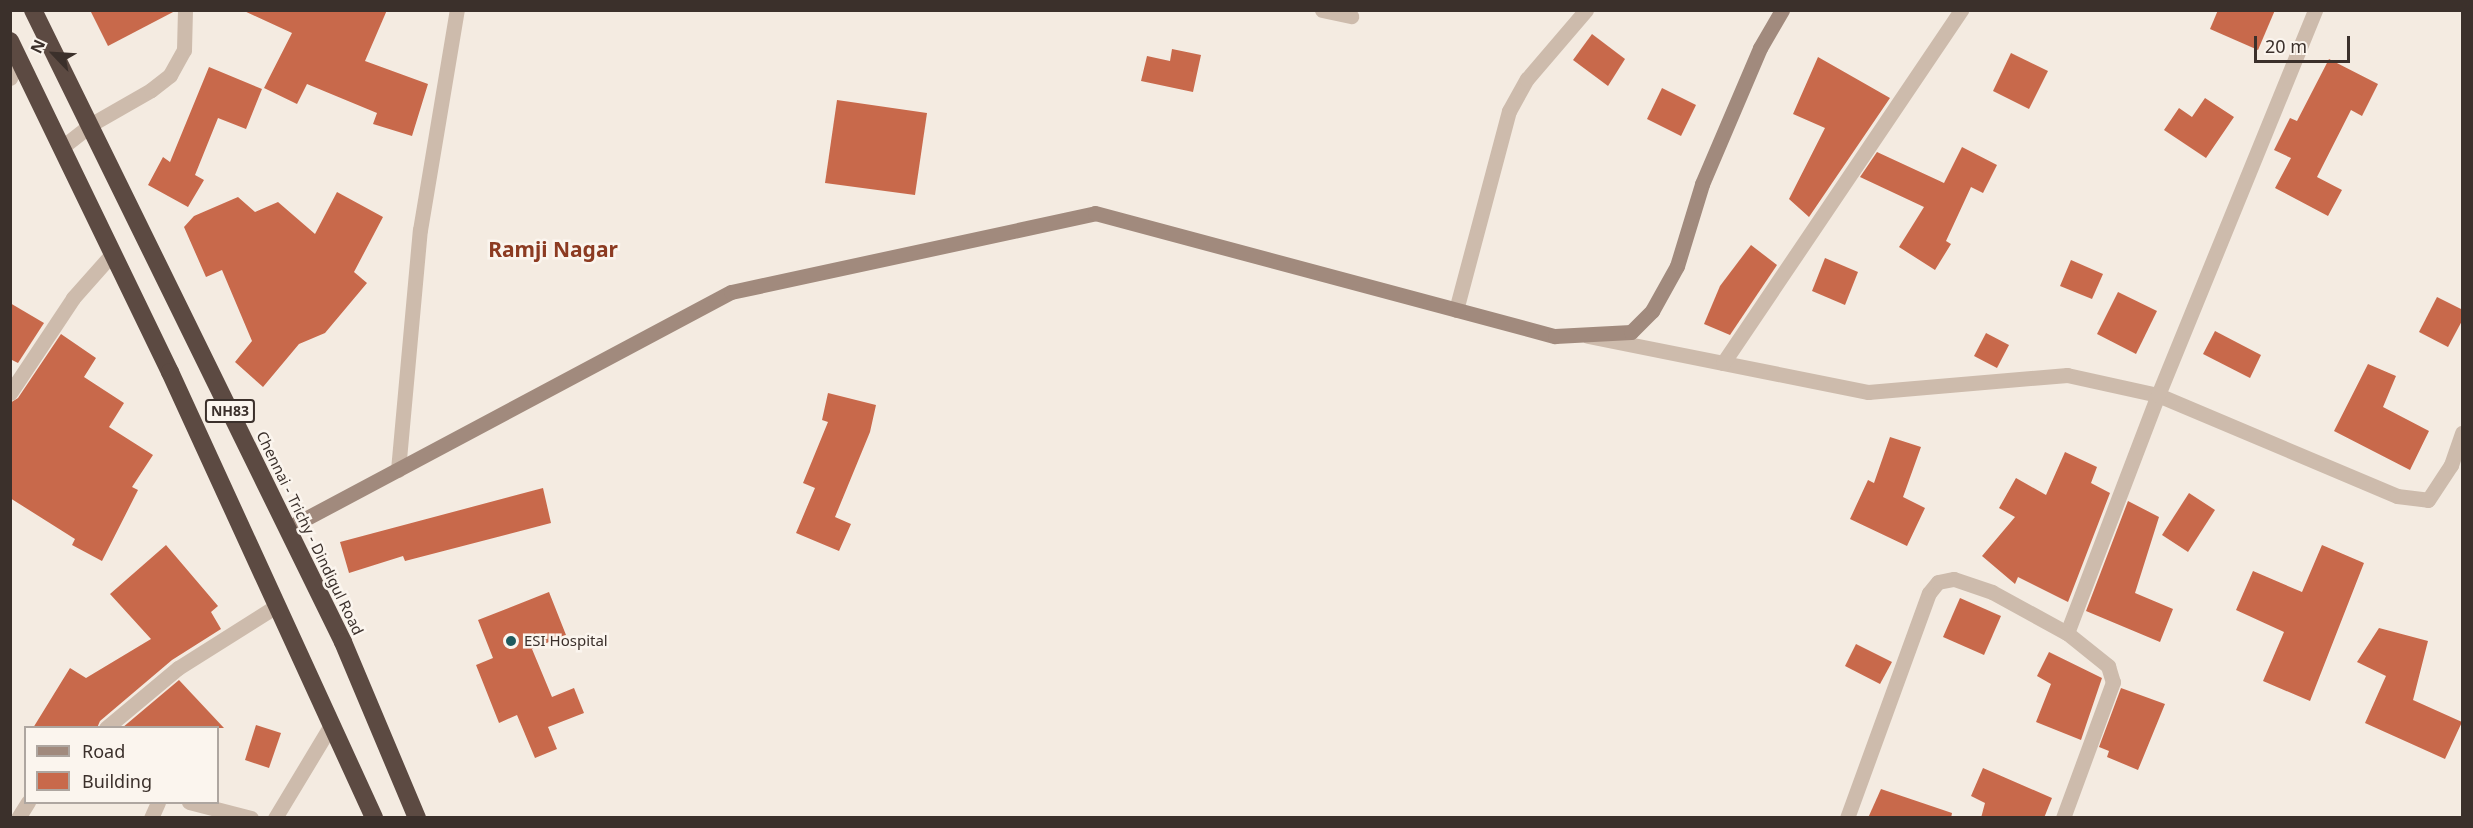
<!DOCTYPE html>
<style>
body{margin:0}
#map{position:relative;width:2473px;height:828px;overflow:hidden;background:#f4ebe1;font-family:"Noto Sans",sans-serif}
div>[style]{position:absolute}
.building>*{inset:0;background:#c8694b}
.street>*{height:15px;margin:-7.5px;padding:0 7.5px;transform-origin:7.5px;border-radius:7.5px;background:#cdbbac}
.secondary>*{height:15px;margin:-7.5px;padding:0 7.5px;transform-origin:7.5px;border-radius:7.5px;background:#a18a7d}
.highway>*{height:18px;margin:-9px;padding:0 9px;transform-origin:9px;border-radius:9px;background:#5c4a42}
.dots>*{width:16px;height:16px;translate:-50% -50%;box-sizing:border-box;border:3px solid #fbf5ee;border-radius:50%}
span{translate:-50% -50%;white-space:nowrap;text-align:center;line-height:1.15;-webkit-text-stroke:5px #fbf5ee;paint-order:stroke}
.shield-label span{padding:2px 4px;background:#fbf5ee;border:2px solid;border-radius:4px;-webkit-text-stroke-width:0}
.shield-label{font-size:14px;color:#3b302b;font-weight:700}
.street-label{font-size:15px;color:#3b302b}
.poi-label{font-size:15px;color:#3b302b}
.left{translate:0 -50%;text-align:left}
.district-label{font-size:21px;color:#8c3b22;font-weight:700}
.frame{position:absolute;inset:0;border:12px solid #3b302b;pointer-events:none}
.legend{position:absolute;left:24px;top:726px;width:195px;height:78px;box-sizing:border-box;background:#fbf5ee;border:2px solid #aea6a0;margin:0;padding:8px 10px;list-style:none;font-size:18px;color:#3b302b}
.legend li{display:flex;align-items:center;gap:12px;height:30px}
.legend b{width:30px;border:2px solid #aea6a0}
.north{position:absolute;left:24px;top:24px;width:60px;height:60px;-webkit-text-stroke:4px #fbf5ee;paint-order:stroke;rotate:295deg;font-size:16px;font-weight:700;line-height:24px;text-align:center;color:#3b302b}
.north::after{content:'';display:block;margin:auto;width:21px;height:27px;background:#3b302b;clip-path:polygon(50% 0,100% 100%,50% 72%,0 100%)}
.scale{position:absolute;left:2254px;top:36px;width:96px;height:27px;box-sizing:border-box;border:3px solid #3b302b;border-top:0;padding-left:8px;font-size:18px;line-height:21px;white-space:nowrap;color:#3b302b;-webkit-text-stroke:4px #fbf5ee;paint-order:stroke}
</style>
<div id="map">
<div class="building">
<i style="clip-path:polygon(90px 10px,175px 10px,175px 11px,108px 46px)"></i>
<i style="clip-path:polygon(242px 10px,387px 10px,365px 61px,428px 84px,412px 136px,373px 124px,377px 113px,307px 84px,297px 104px,264px 88px,292px 33px)"></i>
<i style="clip-path:polygon(2218px 10px,2275px 10px,2258px 50px,2210px 29px)"></i>
<i style="clip-path:polygon(1592px 34px,1625px 59px,1608px 86px,1573px 60px)"></i>
<i style="clip-path:polygon(1172px 49px,1201px 55px,1193px 92px,1141px 81px,1147px 56px,1170px 61px)"></i>
<i style="clip-path:polygon(2011px 53px,2048px 71px,2029px 109px,1993px 91px)"></i>
<i style="clip-path:polygon(1818px 57px,1890px 98px,1809px 217px,1789px 199px,1825px 128px,1793px 114px)"></i>
<i style="clip-path:polygon(2329px 59px,2378px 84px,2362px 116px,2351px 110px,2317px 177px,2342px 190px,2328px 216px,2275px 188px,2291px 158px,2274px 150px,2290px 118px,2297px 121px)"></i>
<i style="clip-path:polygon(209px 67px,262px 89px,246px 129px,218px 118px,195px 175px,204px 180px,188px 207px,148px 185px,163px 157px,170px 162px)"></i>
<i style="clip-path:polygon(1662px 88px,1696px 105px,1681px 136px,1647px 119px)"></i>
<i style="clip-path:polygon(2205px 98px,2234px 117px,2206px 158px,2164px 130px,2179px 108px,2192px 117px)"></i>
<i style="clip-path:polygon(837px 100px,927px 113px,915px 195px,825px 183px)"></i>
<i style="clip-path:polygon(1962px 147px,1997px 165px,1983px 193px,1971px 187px,1946px 241px,1951px 244px,1935px 270px,1899px 247px,1924px 207px,1860px 177px,1877px 152px,1944px 183px)"></i>
<i style="clip-path:polygon(337px 192px,383px 217px,354px 272px,367px 283px,325px 333px,299px 344px,263px 387px,235px 362px,252px 341px,222px 270px,206px 277px,184px 227px,194px 216px,238px 197px,255px 212px,278px 202px,315px 234px)"></i>
<i style="clip-path:polygon(1751px 245px,1777px 265px,1730px 335px,1704px 324px,1720px 286px)"></i>
<i style="clip-path:polygon(1825px 258px,1858px 272px,1845px 305px,1812px 291px)"></i>
<i style="clip-path:polygon(2071px 260px,2103px 274px,2092px 299px,2060px 286px)"></i>
<i style="clip-path:polygon(2118px 292px,2157px 311px,2136px 354px,2097px 334px)"></i>
<i style="clip-path:polygon(2437px 297px,2463px 310px,2463px 319px,2448px 347px,2419px 332px)"></i>
<i style="clip-path:polygon(10px 303px,44px 323px,18px 363px,10px 359px)"></i>
<i style="clip-path:polygon(2215px 331px,2261px 355px,2250px 378px,2203px 354px)"></i>
<i style="clip-path:polygon(1986px 333px,2009px 345px,1997px 368px,1974px 356px)"></i>
<i style="clip-path:polygon(61px 334px,96px 358px,84px 377px,124px 403px,109px 427px,153px 455px,132px 487px,138px 490px,102px 561px,72px 545px,75px 539px,10px 498px,10px 403px,18px 398px)"></i>
<i style="clip-path:polygon(2368px 364px,2396px 376px,2383px 407px,2429px 431px,2410px 470px,2334px 431px)"></i>
<i style="clip-path:polygon(828px 393px,876px 405px,870px 432px,835px 517px,851px 524px,839px 551px,796px 533px,815px 488px,803px 483px,828px 422px,822px 420px)"></i>
<i style="clip-path:polygon(1890px 437px,1921px 447px,1903px 497px,1925px 508px,1907px 546px,1850px 519px,1868px 480px,1874px 483px)"></i>
<i style="clip-path:polygon(2065px 452px,2097px 467px,2091px 483px,2110px 493px,2068px 602px,2018px 577px,2015px 584px,1982px 556px,2015px 517px,1999px 508px,2016px 478px,2046px 495px)"></i>
<i style="clip-path:polygon(543px 488px,551px 523px,405px 561px,403px 556px,349px 573px,340px 542px)"></i>
<i style="clip-path:polygon(2189px 493px,2215px 510px,2188px 552px,2162px 535px)"></i>
<i style="clip-path:polygon(2128px 501px,2159px 517px,2135px 593px,2173px 609px,2160px 642px,2086px 611px)"></i>
<i style="clip-path:polygon(166px 545px,218px 606px,211px 612px,221px 629px,172px 660px,100px 721px,97px 728px,33px 728px,70px 668px,86px 678px,151px 639px,110px 594px)"></i>
<i style="clip-path:polygon(2322px 545px,2364px 563px,2310px 701px,2263px 681px,2284px 632px,2236px 610px,2253px 571px,2302px 592px)"></i>
<i style="clip-path:polygon(549px 592px,566px 635px,532px 649px,552px 697px,574px 688px,584px 713px,548px 727px,557px 749px,535px 758px,517px 715px,499px 723px,476px 665px,493px 658px,478px 620px)"></i>
<i style="clip-path:polygon(1960px 598px,2001px 616px,1984px 655px,1943px 637px)"></i>
<i style="clip-path:polygon(2379px 628px,2428px 641px,2413px 700px,2462px 722px,2445px 759px,2365px 723px,2386px 676px,2357px 662px)"></i>
<i style="clip-path:polygon(1856px 644px,1892px 662px,1880px 684px,1845px 666px)"></i>
<i style="clip-path:polygon(2049px 652px,2102px 678px,2081px 740px,2036px 722px,2051px 684px,2037px 676px)"></i>
<i style="clip-path:polygon(179px 680px,224px 728px,122px 728px)"></i>
<i style="clip-path:polygon(2121px 688px,2165px 704px,2138px 770px,2107px 757px,2109px 751px,2099px 747px)"></i>
<i style="clip-path:polygon(256px 725px,281px 733px,269px 768px,245px 760px)"></i>
<i style="clip-path:polygon(1983px 768px,2052px 798px,2044px 818px,1981px 818px,1985px 803px,1971px 796px)"></i>
<i style="clip-path:polygon(1881px 789px,1952px 813px,1951px 818px,1868px 818px)"></i>
</div>
<div class="street">
<i style="left:1322px;top:10px;width:30px;rotate:12deg"></i>
<i style="left:10px;top:78px;width:21px;rotate:-65deg"></i>
<i style="left:61px;top:148px;width:37px;rotate:-38deg"></i>
<i style="left:90px;top:125px;width:70px;rotate:-29.8deg"></i>
<i style="left:151px;top:90px;width:24px;rotate:-38deg"></i>
<i style="left:170px;top:75px;width:29px;rotate:-61deg"></i>
<i style="left:184px;top:50px;width:40px;rotate:-88.6deg"></i>
<i style="left:1456px;top:310px;width:206px;rotate:-75.1deg"></i>
<i style="left:1509px;top:111px;width:37px;rotate:-61deg"></i>
<i style="left:1527px;top:79px;width:91px;rotate:-49.5deg"></i>
<i style="left:1588px;top:336px;width:286px;rotate:11.3deg"></i>
<i style="left:1868px;top:392px;width:200px;rotate:-4.9deg"></i>
<i style="left:2067px;top:375px;width:93px;rotate:12.4deg"></i>
<i style="left:2158px;top:395px;width:259px;rotate:22.9deg"></i>
<i style="left:2397px;top:496px;width:31px;rotate:7deg"></i>
<i style="left:2428px;top:500px;width:42px;rotate:-56.7deg"></i>
<i style="left:2451px;top:465px;width:34px;rotate:-71deg"></i>
<i style="left:1723px;top:363px;width:426px;rotate:-56deg"></i>
<i style="left:10px;top:393px;width:114px;rotate:-56.4deg"></i>
<i style="left:73px;top:298px;width:59px;rotate:-48.4deg"></i>
<i style="left:398px;top:470px;width:241px;rotate:-84.8deg"></i>
<i style="left:420px;top:230px;width:223px;rotate:-80.5deg"></i>
<i style="left:2067px;top:633px;width:255px;rotate:-69.1deg"></i>
<i style="left:2158px;top:395px;width:416px;rotate:-67.8deg"></i>
<i style="left:106px;top:728px;width:94px;rotate:-39.8deg"></i>
<i style="left:178px;top:668px;width:115px;rotate:-32.2deg"></i>
<i style="left:189px;top:802px;width:64px;rotate:14.5deg"></i>
<i style="left:18px;top:818px;width:19px;rotate:-58deg"></i>
<i style="left:151px;top:818px;width:17px;rotate:-66deg"></i>
<i style="left:275px;top:818px;width:106px;rotate:-58.9deg"></i>
<i style="left:1847px;top:818px;width:239px;rotate:-70deg"></i>
<i style="left:1929px;top:593px;width:14px;rotate:-51deg"></i>
<i style="left:1938px;top:582px;width:16px;rotate:-11deg"></i>
<i style="left:1954px;top:579px;width:40px;rotate:18.9deg"></i>
<i style="left:1992px;top:592px;width:85px;rotate:28.7deg"></i>
<i style="left:2067px;top:633px;width:53px;rotate:38.8deg"></i>
<i style="left:2108px;top:666px;width:17px;rotate:73deg"></i>
<i style="left:2113px;top:682px;width:145px;rotate:110.2deg"></i>
</div>
<div class="secondary">
<i style="left:288px;top:528px;width:502px;rotate:-28.05deg"></i>
<i style="left:731px;top:292px;width:372px;rotate:-12.2deg"></i>
<i style="left:1095px;top:213px;width:476px;rotate:15deg"></i>
<i style="left:1555px;top:336px;width:76px;rotate:-3deg"></i>
<i style="left:1631px;top:332px;width:30px;rotate:-45deg"></i>
<i style="left:1652px;top:311px;width:51px;rotate:-60.9deg"></i>
<i style="left:1677px;top:266px;width:86px;rotate:-73deg"></i>
<i style="left:1702px;top:184px;width:148px;rotate:-66.9deg"></i>
<i style="left:1760px;top:48px;width:44px;rotate:-59.9deg"></i>
</div>
<div class="highway">
<i style="left:33px;top:10px;width:704px;rotate:63.87deg"></i>
<i style="left:343px;top:642px;width:191px;rotate:67.2deg"></i>
<i style="left:10px;top:41px;width:368px;rotate:64.2deg"></i>
<i style="left:170px;top:372px;width:490px;rotate:65.4deg"></i>
</div>
<div class="dots">
<i style="left:511px;top:641px;background:#1f5a5e"></i>
</div>
<div class="shield-label">
<span style="left:230px;top:411px">NH83</span>
</div>
<div class="street-label">
<span style="left:310px;top:533px;rotate:64deg">Chennai - Trichy - Dindigul Road</span>
</div>
<div class="poi-label">
<span class="left" style="left:524px;top:641px">ESI Hospital</span>
</div>
<div class="district-label">
<span style="left:553px;top:249px">Ramji Nagar</span>
</div>
<div class="frame"></div>
<ul class="legend">
<li><b style="height:8px;background:#a18a7d"></b>Road</li>
<li><b style="height:16px;background:#c8694b"></b>Building</li>
</ul>
<div class="north">N</div>
<div class="scale">20 m</div>
</div>
